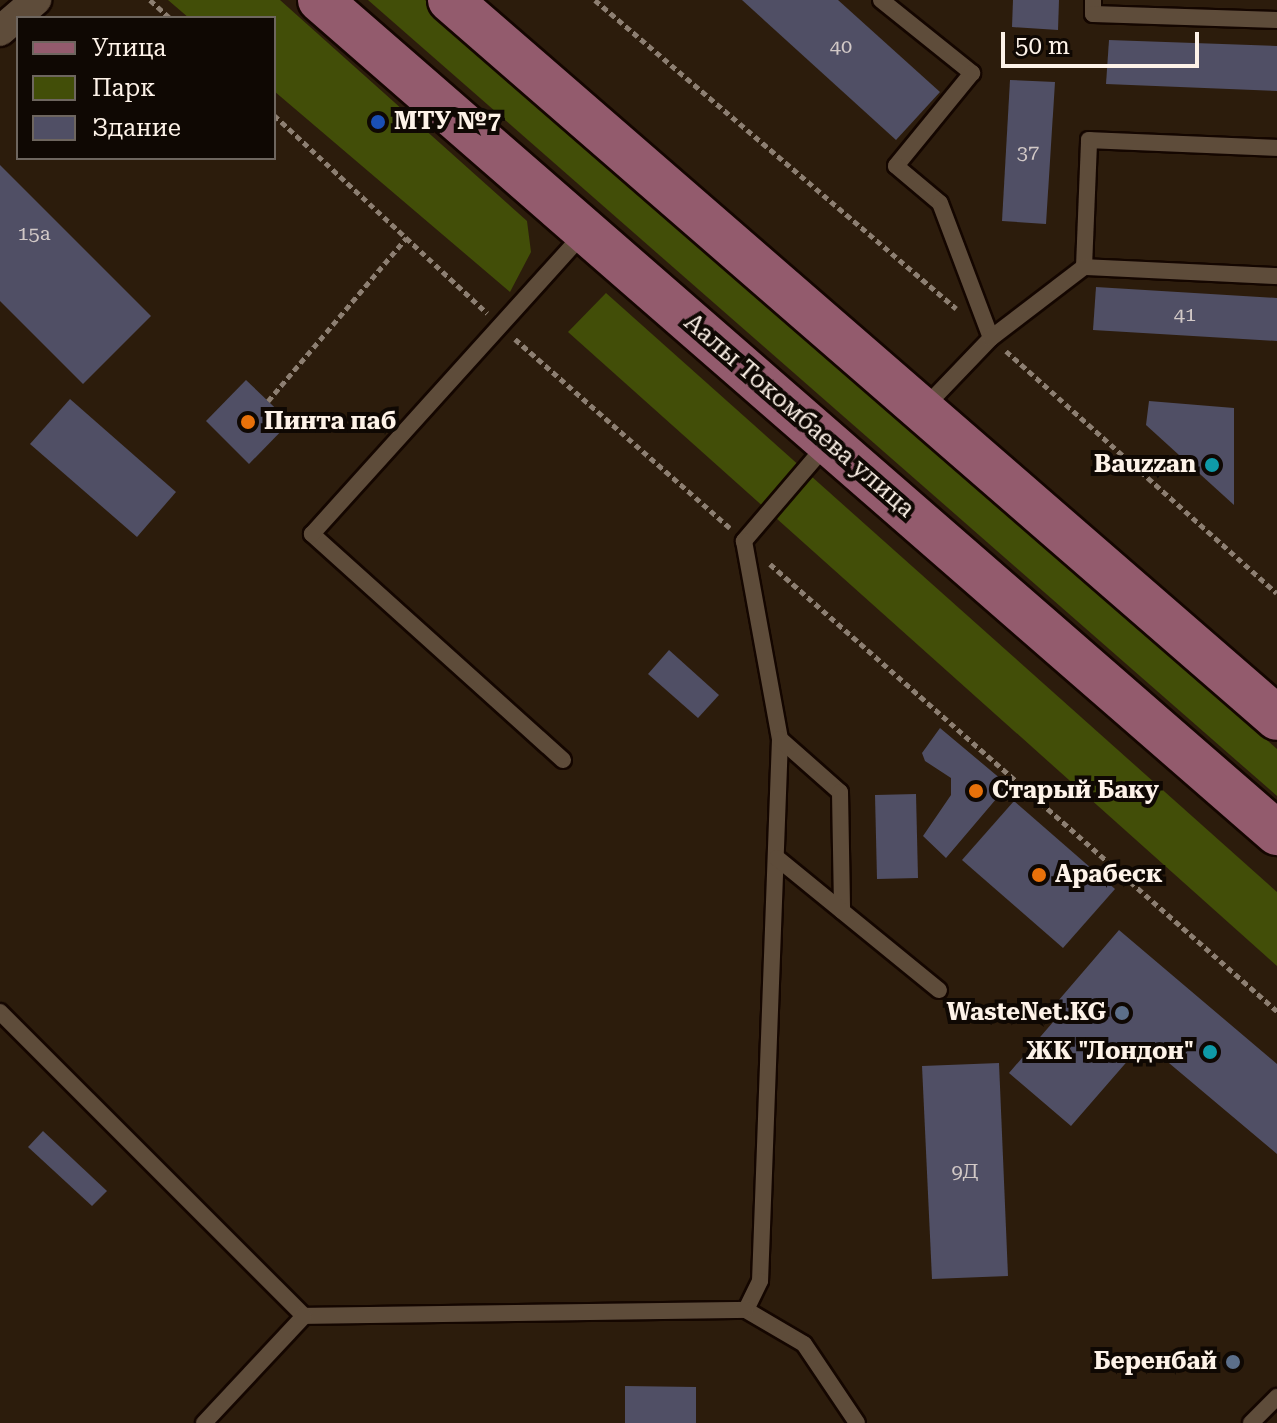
<!DOCTYPE html>
<meta charset="utf-8">
<style>
body{margin:0}
#map{position:relative;width:1277px;height:1423px;overflow:hidden;background:#2c1c0c;font-family:"Roboto Serif",serif}
div>[style]{position:absolute}
.green>*{inset:0;background:#424e08}
.building>*{inset:0;background:#504f65}
.path>*{height:5px;margin-top:-2.5px;transform-origin:0;background:repeating-linear-gradient(90deg,#8d7f72 0 6px,transparent 0 10px)}
.roads{filter:drop-shadow(2px 0 #140600) drop-shadow(-2px 0 #140600) drop-shadow(0 2px #140600) drop-shadow(0 -2px #140600)}
.lane>*{height:16px;margin:-8px;padding:0 8px;transform-origin:8px;border-radius:8px;background:#5e4c3a}
.street>*{height:30px;margin:-15px;padding:0 15px;transform-origin:15px;border-radius:15px;background:#5e4c3a}
.primary>*{height:44px;margin:-22px;padding:0 22px;transform-origin:22px;border-radius:22px;background:#935b6d}
.dots>*{width:22px;height:22px;translate:-50% -50%;box-sizing:border-box;border:4px solid #0f0803;border-radius:50%}
span{translate:-50% -50%;white-space:nowrap;text-align:center;line-height:1.15;-webkit-text-stroke:8px #0f0803;paint-order:stroke}
.number-label{font-size:20px;color:#d2c9c7}
.number-label span{-webkit-text-stroke-width:0}
.poi-label{font-size:24px;color:#fdf2e8;font-weight:700}
.left{translate:0 -50%;text-align:left}
.right{translate:-100% -50%;text-align:right}
.street-label{font-size:24px;color:#fdf2e8}
.legend{position:absolute;left:16px;top:16px;width:260px;height:144px;box-sizing:border-box;background:#0f0803;border:2px solid #6e665f;margin:0;padding:10px 14px;list-style:none;font-size:24px;color:#fdf2e8}
.legend li{display:flex;align-items:center;gap:16px;height:40px}
.legend b{width:40px;border:2px solid #6e665f}
.scale{position:absolute;left:1001px;top:32px;width:198px;height:36px;box-sizing:border-box;border:4px solid #fdf2e8;border-top:0;padding-left:10px;font-size:24px;line-height:28px;white-space:nowrap;color:#fdf2e8;-webkit-text-stroke:6px #0f0803;paint-order:stroke}
</style>
<div id="map">
<div class="green">
<i style="clip-path:polygon(168px 0,280px 0,527px 221px,531px 252px,510px 292px,274px 91px,274px 18px,189px 18px)"></i>
<i style="clip-path:polygon(368px 0,425px 0,1277px 749px,1277px 796px)"></i>
<i style="clip-path:polygon(606px 293px,1277px 892px,1277px 966px,568px 332px)"></i>
</div>
<div class="building">
<i style="clip-path:polygon(742px 0,838px 0,940px 92px,896px 140px)"></i>
<i style="clip-path:polygon(1013px 0,1059px 0,1058px 30px,1012px 27px)"></i>
<i style="clip-path:polygon(1109px 40px,1277px 46px,1277px 91px,1106px 84px)"></i>
<i style="clip-path:polygon(1010px 80px,1055px 82px,1046px 224px,1002px 221px)"></i>
<i style="clip-path:polygon(0 165px,151px 316px,83px 384px,0 301px)"></i>
<i style="clip-path:polygon(1096px 287px,1277px 298px,1277px 341px,1093px 330px)"></i>
<i style="clip-path:polygon(246px 380px,290px 422px,249px 464px,206px 421px)"></i>
<i style="clip-path:polygon(70px 399px,176px 492px,137px 537px,30px 444px)"></i>
<i style="clip-path:polygon(1149px 401px,1234px 408px,1234px 505px,1146px 425px)"></i>
<i style="clip-path:polygon(669px 650px,719px 695px,698px 718px,648px 674px)"></i>
<i style="clip-path:polygon(940px 728px,1008px 785px,946px 858px,923px 836px,951px 795px,951px 778px,925px 761px,922px 753px)"></i>
<i style="clip-path:polygon(916px 794px,918px 878px,877px 879px,875px 795px)"></i>
<i style="clip-path:polygon(1014px 801px,1115px 889px,1063px 948px,962px 860px)"></i>
<i style="clip-path:polygon(1119px 930px,1277px 1064px,1277px 1154px,1144px 1042px,1071px 1126px,1009px 1073px,1066px 1007px,1058px 1001px)"></i>
<i style="clip-path:polygon(999px 1063px,1008px 1276px,932px 1279px,922px 1066px)"></i>
<i style="clip-path:polygon(43px 1131px,107px 1191px,92px 1206px,28px 1147px)"></i>
<i style="clip-path:polygon(625px 1386px,696px 1387px,696px 1423px,625px 1423px)"></i>
</div>
<div class="path">
<i style="left:150px;top:0;width:27px;rotate:42deg"></i>
<i style="left:595px;top:0;width:475px;rotate:40.5deg"></i>
<i style="left:274px;top:115px;width:291px;rotate:42.9deg"></i>
<i style="left:515px;top:339px;width:286px;rotate:41.3deg"></i>
<i style="left:1006px;top:351px;width:363px;rotate:41.8deg"></i>
<i style="left:268px;top:401px;width:214px;rotate:-49.7deg"></i>
<i style="left:770px;top:564px;width:676px;rotate:41.4deg"></i>
</div>
<div class="roads">
<div class="lane">
<i style="left:881px;top:0;width:117px;rotate:38.7deg"></i>
<i style="left:972px;top:73px;width:120px;rotate:129.3deg"></i>
<i style="left:896px;top:166px;width:57px;rotate:40.1deg"></i>
<i style="left:940px;top:203px;width:144px;rotate:69.3deg"></i>
<i style="left:991px;top:338px;width:98px;rotate:133.8deg"></i>
<i style="left:1093px;top:0;width:14px;rotate:90deg"></i>
<i style="left:1093px;top:14px;width:184px;rotate:1.9deg"></i>
<i style="left:1084px;top:267px;width:127px;rotate:-87.7deg"></i>
<i style="left:1089px;top:140px;width:188px;rotate:2.4deg"></i>
<i style="left:991px;top:338px;width:117px;rotate:-37.4deg"></i>
<i style="left:1084px;top:267px;width:193px;rotate:2.7deg"></i>
<i style="left:827px;top:444px;width:128px;rotate:130.6deg"></i>
<i style="left:744px;top:541px;width:201px;rotate:79.7deg"></i>
<i style="left:780px;top:739px;width:542px;rotate:92.11deg"></i>
<i style="left:760px;top:1281px;width:32px;rotate:116deg"></i>
<i style="left:746px;top:1310px;width:67px;rotate:30.4deg"></i>
<i style="left:804px;top:1344px;width:95px;rotate:56.1deg"></i>
<i style="left:780px;top:739px;width:80px;rotate:41.5deg"></i>
<i style="left:840px;top:792px;width:119px;rotate:89deg"></i>
<i style="left:563px;top:760px;width:338px;rotate:-138deg"></i>
<i style="left:312px;top:534px;width:406px;rotate:-47.9deg"></i>
<i style="left:777px;top:858px;width:209px;rotate:39.2deg"></i>
<i style="left:0;top:1012px;width:430px;rotate:45deg"></i>
<i style="left:304px;top:1316px;width:442px;rotate:-0.8deg"></i>
<i style="left:204px;top:1423px;width:146px;rotate:-46.9deg"></i>
<i style="left:1251px;top:1423px;width:37px;rotate:-45deg"></i>
</div>
<div class="street">
<i style="left:0;top:31px;width:48px;rotate:-40.7deg"></i>
</div>
<div class="primary">
<i style="left:320px;top:0;width:1269px;rotate:41.04deg"></i>
<i style="left:450px;top:0;width:1095px;rotate:40.96deg"></i>
</div>
</div>
<div class="dots">
<i style="left:378px;top:122px;background:#1a4fb4"></i>
<i style="left:248px;top:422px;background:#e8710a"></i>
<i style="left:1212px;top:465px;background:#0f9aa8"></i>
<i style="left:976px;top:791px;background:#e8710a"></i>
<i style="left:1039px;top:875px;background:#e8710a"></i>
<i style="left:1122px;top:1013px;background:#5c6f8a"></i>
<i style="left:1210px;top:1052px;background:#0f9aa8"></i>
<i style="left:1233px;top:1362px;background:#5c6f8a"></i>
</div>
<div class="number-label">
<span style="left:841px;top:46px">40</span>
<span style="left:1028px;top:152px">37</span>
<span style="left:34px;top:233px">15а</span>
<span style="left:1185px;top:314px">41</span>
<span style="left:965px;top:1171px">9Д</span>
</div>
<div class="poi-label">
<span class="left" style="left:394px;top:122px">МТУ №7</span>
<span class="left" style="left:264px;top:422px">Пинта паб</span>
<span class="right" style="left:1196px;top:465px">Bauzzan</span>
<span class="left" style="left:992px;top:791px">Старый Баку</span>
<span class="left" style="left:1055px;top:875px">Арабеск</span>
<span class="right" style="left:1106px;top:1013px">WasteNet.KG</span>
<span class="right" style="left:1194px;top:1052px">ЖК "Лондон"</span>
<span class="right" style="left:1217px;top:1362px">Беренбай</span>
</div>
<div class="street-label">
<span style="left:799px;top:416px;rotate:41deg">Аалы Токомбаева улица</span>
</div>
<ul class="legend">
<li><b style="height:10px;background:#935b6d"></b>Улица</li>
<li><b style="height:22px;background:#424e08"></b>Парк</li>
<li><b style="height:22px;background:#504f65"></b>Здание</li>
</ul>
<div class="scale">50 m</div>
</div>
